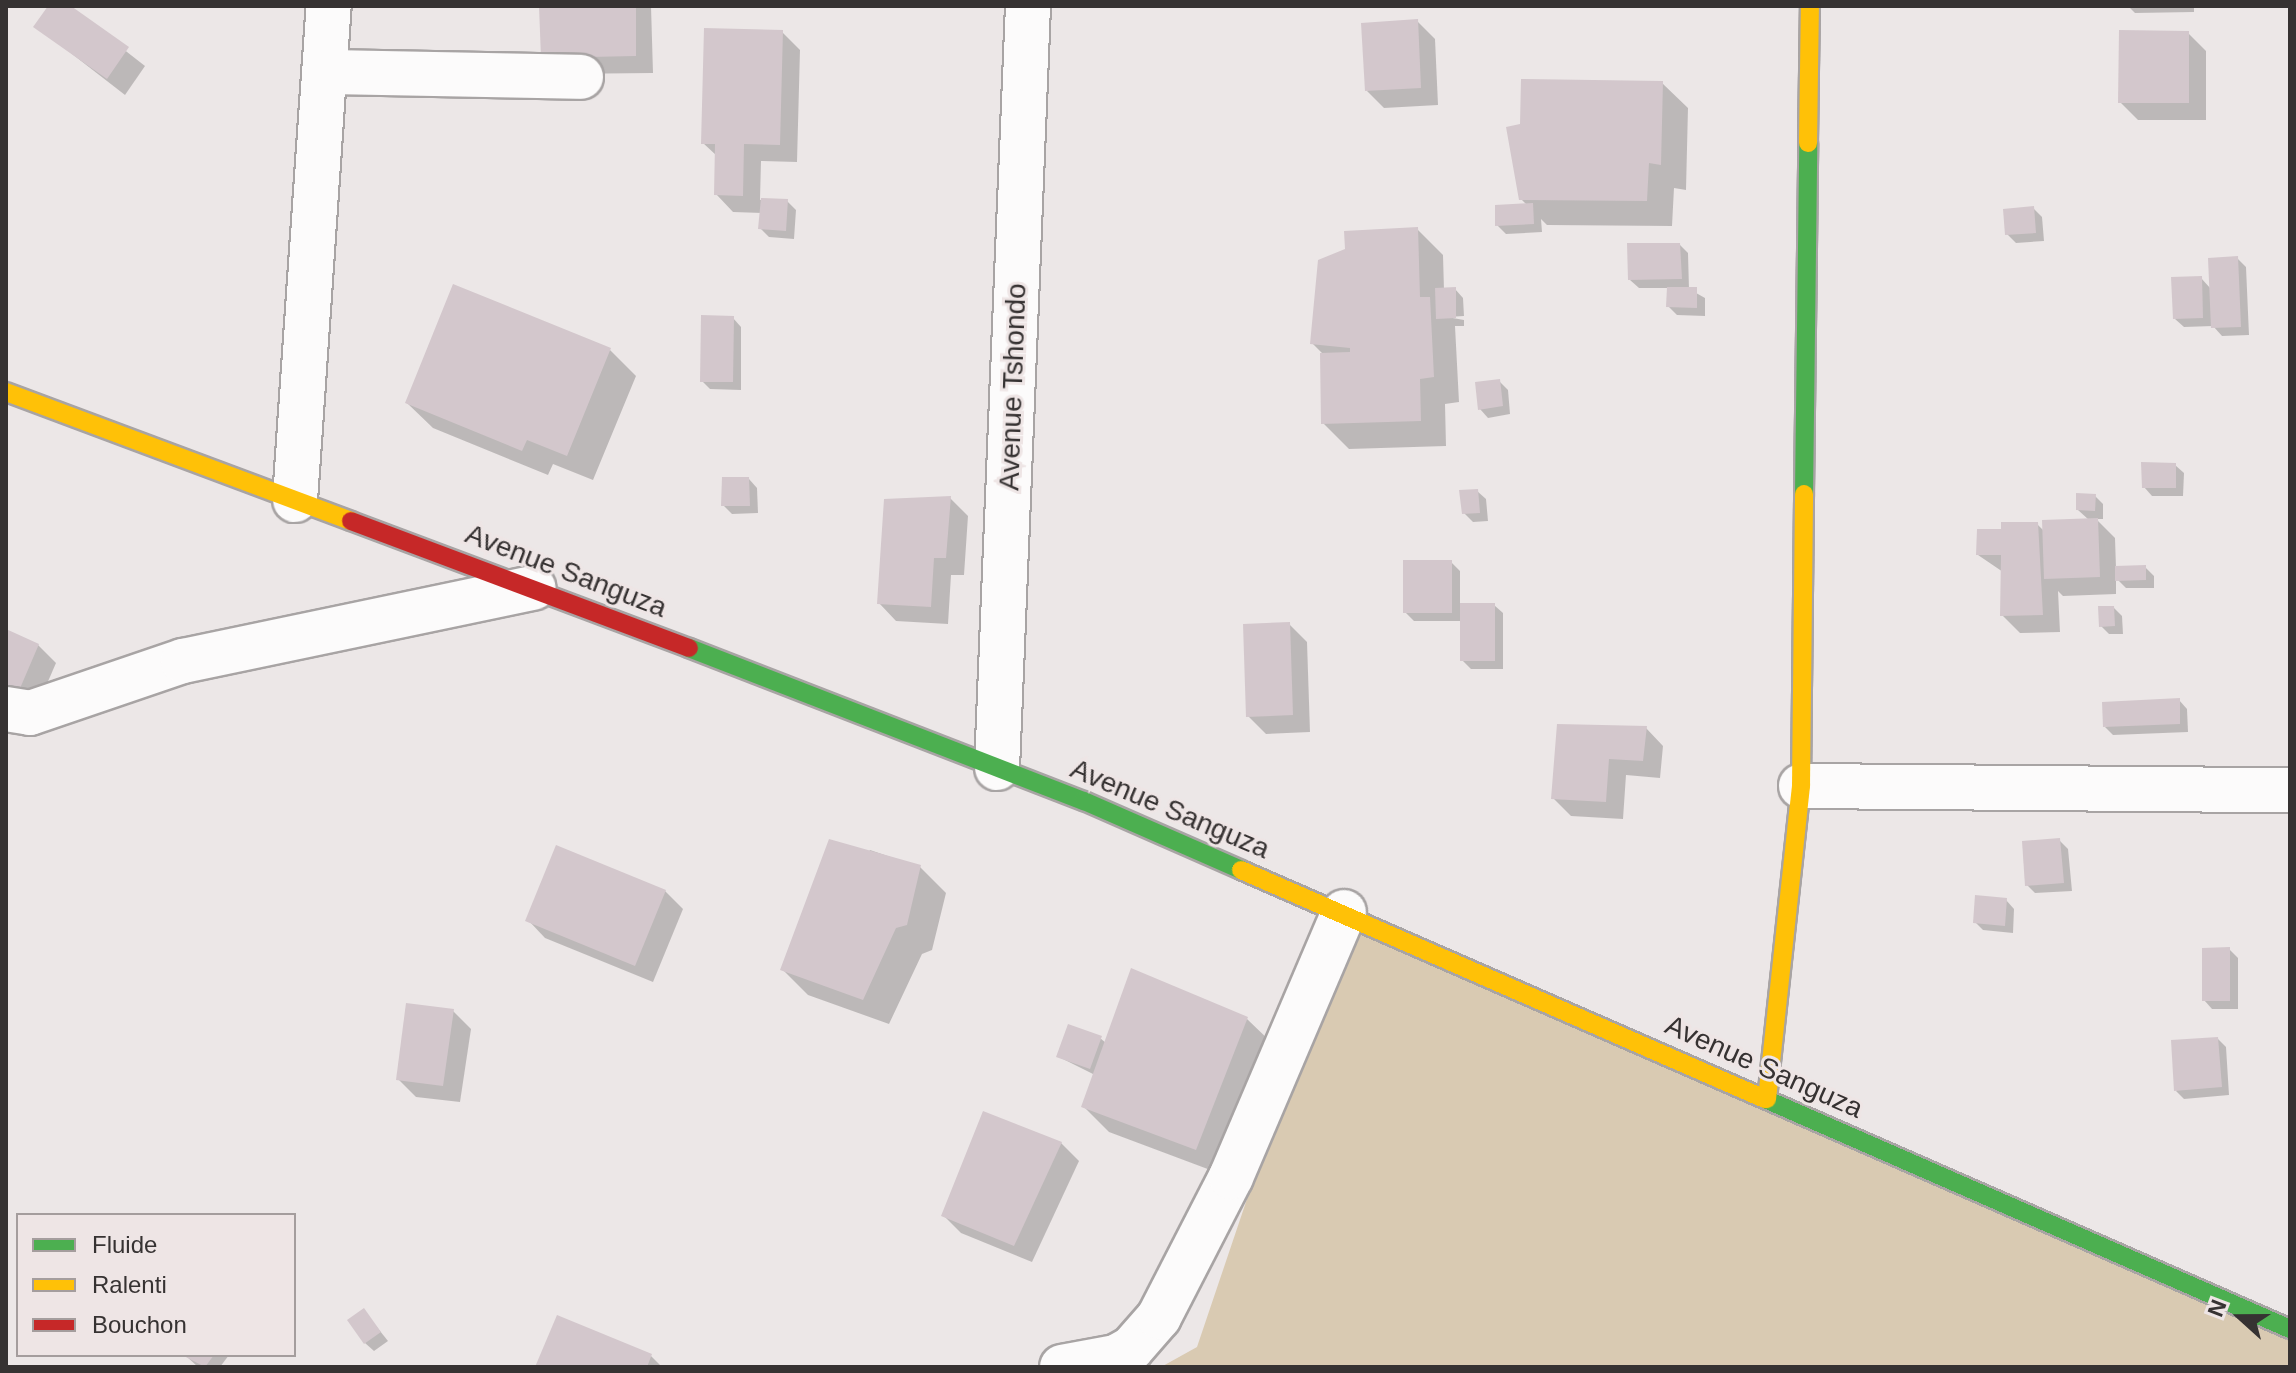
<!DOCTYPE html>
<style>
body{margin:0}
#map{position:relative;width:2296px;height:1373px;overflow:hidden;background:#ece7e7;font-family:Helvetica,sans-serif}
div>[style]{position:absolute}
.green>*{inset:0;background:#d9cab2}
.shadow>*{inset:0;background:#0003}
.building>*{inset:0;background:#d3c7cc}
.roads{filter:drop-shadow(2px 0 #a8a4a4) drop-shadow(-2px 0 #a8a4a4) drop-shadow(0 2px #a8a4a4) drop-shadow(0 -2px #a8a4a4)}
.street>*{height:44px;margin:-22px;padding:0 22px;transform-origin:22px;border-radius:22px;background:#fcfbfb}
.fast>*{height:18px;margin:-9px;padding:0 9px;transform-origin:9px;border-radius:9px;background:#4caf50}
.slow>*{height:18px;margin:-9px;padding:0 9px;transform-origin:9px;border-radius:9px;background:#ffc107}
.jam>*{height:18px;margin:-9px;padding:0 9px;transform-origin:9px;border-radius:9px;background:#c62828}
span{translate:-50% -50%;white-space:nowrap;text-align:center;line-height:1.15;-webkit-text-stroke:6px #eee5e5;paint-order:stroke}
.street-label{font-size:28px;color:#363232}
.frame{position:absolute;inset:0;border:8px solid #363232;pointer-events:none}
.legend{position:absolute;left:16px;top:1213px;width:280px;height:144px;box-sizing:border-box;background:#eee5e5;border:2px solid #a49d9d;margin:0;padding:10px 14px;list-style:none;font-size:24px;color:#363232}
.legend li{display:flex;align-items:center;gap:16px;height:40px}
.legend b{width:40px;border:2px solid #a49d9d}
.north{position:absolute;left:2200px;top:1277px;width:80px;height:80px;-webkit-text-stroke:6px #eee5e5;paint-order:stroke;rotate:291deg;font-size:22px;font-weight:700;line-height:32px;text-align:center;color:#363232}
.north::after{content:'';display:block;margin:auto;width:28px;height:36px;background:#363232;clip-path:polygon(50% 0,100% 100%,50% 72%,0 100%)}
</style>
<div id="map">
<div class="green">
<i style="clip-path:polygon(1344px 912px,2290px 1329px,2290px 1367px,1161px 1367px,1197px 1347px)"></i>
</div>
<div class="shadow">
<i style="clip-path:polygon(50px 6px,68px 6px,145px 66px,125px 95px,36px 26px)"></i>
<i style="clip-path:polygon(541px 6px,651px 6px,653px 73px,560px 74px)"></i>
<i style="clip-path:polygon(2128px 6px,2194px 6px,2194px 12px,2135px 13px)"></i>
<i style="clip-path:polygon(1417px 21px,1435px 39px,1438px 105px,1384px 108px,1367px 91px)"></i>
<i style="clip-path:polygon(782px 32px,800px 50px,797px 162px,761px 161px,760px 200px,787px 201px,796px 210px,794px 239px,769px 237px,760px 228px,762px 213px,733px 212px,716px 194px,717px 156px,703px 143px)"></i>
<i style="clip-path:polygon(2188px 33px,2206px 51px,2206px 120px,2138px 120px,2120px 102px)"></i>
<i style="clip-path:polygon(1662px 83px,1688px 108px,1686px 190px,1674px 188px,1672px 226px,1547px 225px,1541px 219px,1542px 232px,1506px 234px,1497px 225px,1527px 205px,1521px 199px)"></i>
<i style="clip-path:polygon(2033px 208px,2042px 217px,2044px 241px,2016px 243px,2007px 234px)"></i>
<i style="clip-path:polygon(1417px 229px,1443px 255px,1444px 290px,1455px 289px,1463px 298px,1464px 316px,1447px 317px,1464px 320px,1464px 326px,1455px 326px,1459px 402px,1445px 404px,1446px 446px,1349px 449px,1323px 423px,1322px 353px,1312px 343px)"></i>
<i style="clip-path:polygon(1680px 245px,1688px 253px,1689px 289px,1705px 298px,1705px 316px,1677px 315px,1668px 306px,1669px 288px,1639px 288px,1630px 280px)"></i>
<i style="clip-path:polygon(2237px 258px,2246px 267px,2249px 335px,2222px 336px,2213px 326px,2184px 327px,2175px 319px,2201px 278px,2211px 289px)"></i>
<i style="clip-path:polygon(733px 318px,741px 327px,741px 390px,710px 389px,702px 381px)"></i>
<i style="clip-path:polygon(610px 350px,636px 376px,593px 480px,553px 464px,548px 475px,433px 428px,407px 403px)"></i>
<i style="clip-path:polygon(1499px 381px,1508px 390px,1510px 414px,1488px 418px,1480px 409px)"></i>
<i style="clip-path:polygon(2175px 465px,2184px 473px,2183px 496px,2152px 496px,2144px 487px)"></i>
<i style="clip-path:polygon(749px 479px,757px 488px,758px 513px,732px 514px,723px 505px)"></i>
<i style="clip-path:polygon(1477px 491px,1486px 499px,1488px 521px,1473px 522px,1464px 513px)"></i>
<i style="clip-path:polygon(2095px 496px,2103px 504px,2103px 519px,2096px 519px,2115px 538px,2116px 568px,2145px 567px,2154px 576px,2154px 588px,2126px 588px,2116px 578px,2116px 594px,2063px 596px,2058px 591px,2060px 632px,2020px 633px,2002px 615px,2003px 572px,1978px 555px,2003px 531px,2037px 524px,2044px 531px,2089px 520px,2078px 510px)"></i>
<i style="clip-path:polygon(950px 498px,968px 516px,964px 575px,951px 575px,948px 624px,896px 621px,879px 603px)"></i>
<i style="clip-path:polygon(1451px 562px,1460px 571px,1460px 605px,1494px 605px,1503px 613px,1503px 669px,1471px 669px,1462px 660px,1462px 621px,1414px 621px,1405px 612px)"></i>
<i style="clip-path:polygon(2114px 608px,2122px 616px,2123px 634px,2109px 634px,2101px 626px)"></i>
<i style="clip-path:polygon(1289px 624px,1307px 642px,1310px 732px,1266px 734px,1248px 716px)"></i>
<i style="clip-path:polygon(6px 631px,38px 645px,56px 663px,33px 716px,6px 704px)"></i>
<i style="clip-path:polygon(2179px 700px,2187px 709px,2188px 732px,2113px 735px,2105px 727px)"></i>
<i style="clip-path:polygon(1646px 728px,1663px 746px,1660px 778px,1626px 775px,1623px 819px,1571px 816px,1553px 798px)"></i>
<i style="clip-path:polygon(2059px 840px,2068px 849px,2072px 891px,2035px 893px,2027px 885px)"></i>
<i style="clip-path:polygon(870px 850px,920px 867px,946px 893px,932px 950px,922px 954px,889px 1024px,808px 995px,782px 969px)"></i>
<i style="clip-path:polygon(665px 891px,683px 909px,653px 982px,545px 938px,528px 920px)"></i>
<i style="clip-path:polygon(2006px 900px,2014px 909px,2013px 933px,1983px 930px,1975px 922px)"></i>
<i style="clip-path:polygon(2229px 949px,2238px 958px,2238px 1009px,2212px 1009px,2204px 1000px)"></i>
<i style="clip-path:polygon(453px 1011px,471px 1029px,460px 1102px,416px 1097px,398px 1079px)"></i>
<i style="clip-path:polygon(1247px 1019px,1273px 1044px,1221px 1174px,1109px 1132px,1083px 1106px,1095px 1075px,1059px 1057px,1100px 1038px,1106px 1043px)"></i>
<i style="clip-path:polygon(2218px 1039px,2226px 1047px,2229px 1095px,2184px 1099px,2176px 1091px)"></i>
<i style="clip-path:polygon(1061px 1143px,1079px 1161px,1032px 1262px,961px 1233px,943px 1215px)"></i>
<i style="clip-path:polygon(364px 1311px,388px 1341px,374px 1351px,365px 1343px)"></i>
<i style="clip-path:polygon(185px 1355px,229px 1355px,220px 1367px,198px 1367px)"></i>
<i style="clip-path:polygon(651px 1356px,662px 1367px,537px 1367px)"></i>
</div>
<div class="building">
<i style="clip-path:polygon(48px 6px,71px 6px,129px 47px,107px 79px,33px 27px)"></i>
<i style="clip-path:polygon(539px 6px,636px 6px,636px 56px,541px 58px)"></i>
<i style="clip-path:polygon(1418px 19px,1421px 88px,1365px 91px,1361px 23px)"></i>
<i style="clip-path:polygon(704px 28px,783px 30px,780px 145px,744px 144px,743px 196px,714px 195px,715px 144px,701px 144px)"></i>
<i style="clip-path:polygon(2119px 30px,2189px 31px,2189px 103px,2118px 103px)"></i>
<i style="clip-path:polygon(1521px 79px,1663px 81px,1661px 165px,1649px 163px,1647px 201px,1519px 200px,1506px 127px,1520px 124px)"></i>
<i style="clip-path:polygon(761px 198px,788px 199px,786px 231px,758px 229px)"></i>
<i style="clip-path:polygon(1533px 203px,1534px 224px,1495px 226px,1495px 205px)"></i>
<i style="clip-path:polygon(2034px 206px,2036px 233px,2005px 235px,2003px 209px)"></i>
<i style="clip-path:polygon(1418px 227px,1420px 297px,1430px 297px,1434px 377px,1420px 379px,1421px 421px,1321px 424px,1320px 353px,1350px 352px,1350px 348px,1310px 344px,1318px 260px,1345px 249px,1344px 231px)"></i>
<i style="clip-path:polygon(1627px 243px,1680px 243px,1682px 279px,1628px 280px)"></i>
<i style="clip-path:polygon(2238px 256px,2241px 327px,2211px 328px,2208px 258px)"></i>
<i style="clip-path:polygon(2202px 276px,2203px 318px,2173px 319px,2171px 277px)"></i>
<i style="clip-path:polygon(453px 284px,611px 348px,567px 456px,527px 440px,522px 451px,405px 403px)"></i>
<i style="clip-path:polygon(1456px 287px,1456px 318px,1436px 319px,1435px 288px)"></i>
<i style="clip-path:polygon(1667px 287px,1697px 287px,1697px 308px,1666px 307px)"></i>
<i style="clip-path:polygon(701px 315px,734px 316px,733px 382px,700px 382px)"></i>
<i style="clip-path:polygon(1500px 379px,1503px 406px,1478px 410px,1475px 382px)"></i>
<i style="clip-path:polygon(2141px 462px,2176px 463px,2176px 488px,2142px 488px)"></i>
<i style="clip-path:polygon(722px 477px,749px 477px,750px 506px,721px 506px)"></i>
<i style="clip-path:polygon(1478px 489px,1480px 513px,1462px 514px,1459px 490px)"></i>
<i style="clip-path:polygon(2076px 493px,2096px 494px,2095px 511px,2076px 510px)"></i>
<i style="clip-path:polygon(951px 496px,946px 558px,934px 558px,931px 607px,877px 604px,884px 499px)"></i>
<i style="clip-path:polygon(2098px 518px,2100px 577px,2044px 579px,2042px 520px)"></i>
<i style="clip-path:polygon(2001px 522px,2038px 522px,2043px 615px,2000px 616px,2001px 555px,1976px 555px,1977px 529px,2001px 529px)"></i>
<i style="clip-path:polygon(1403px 560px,1452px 560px,1452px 613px,1403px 613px)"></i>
<i style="clip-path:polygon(2146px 565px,2146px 580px,2115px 581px,2115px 566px)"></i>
<i style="clip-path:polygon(1460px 603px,1495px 603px,1495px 661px,1460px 661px)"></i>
<i style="clip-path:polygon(2098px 606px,2114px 606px,2115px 626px,2099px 627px)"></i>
<i style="clip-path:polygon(1290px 622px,1293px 715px,1246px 717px,1243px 624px)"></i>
<i style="clip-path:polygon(6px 629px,39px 644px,15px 700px,6px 696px)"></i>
<i style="clip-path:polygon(2180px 698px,2180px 724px,2103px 727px,2102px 702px)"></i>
<i style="clip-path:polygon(1557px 724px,1647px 726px,1643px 761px,1609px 759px,1606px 802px,1551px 799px)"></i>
<i style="clip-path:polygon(2060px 838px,2064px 883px,2025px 886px,2022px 841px)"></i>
<i style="clip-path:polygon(829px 839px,921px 865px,907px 925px,896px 928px,863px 1000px,780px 970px)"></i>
<i style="clip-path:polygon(556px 845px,666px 890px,635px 966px,525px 921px)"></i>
<i style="clip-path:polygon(1975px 895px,2007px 898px,2005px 926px,1973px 923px)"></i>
<i style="clip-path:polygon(2230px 947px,2230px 1001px,2202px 1001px,2202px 948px)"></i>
<i style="clip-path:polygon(1131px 968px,1248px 1017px,1196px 1150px,1081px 1107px)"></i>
<i style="clip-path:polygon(406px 1003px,454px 1009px,443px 1086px,396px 1080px)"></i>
<i style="clip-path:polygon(1068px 1024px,1102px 1036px,1090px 1069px,1056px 1057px)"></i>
<i style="clip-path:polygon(2218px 1037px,2222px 1087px,2174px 1091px,2171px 1040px)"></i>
<i style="clip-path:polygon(983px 1111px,1062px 1142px,1014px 1246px,941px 1216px)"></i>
<i style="clip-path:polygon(364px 1308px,381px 1332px,364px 1344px,347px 1320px)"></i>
<i style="clip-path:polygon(557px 1315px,652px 1354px,647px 1367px,535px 1367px)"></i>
<i style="clip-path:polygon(182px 1355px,214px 1355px,205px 1367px)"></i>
</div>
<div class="roads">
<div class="street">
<i style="left:326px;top:72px;width:255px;rotate:1.1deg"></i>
<i style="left:295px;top:500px;width:495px;rotate:-86.1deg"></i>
<i style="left:6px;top:709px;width:24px;rotate:9deg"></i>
<i style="left:30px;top:713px;width:162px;rotate:-18.8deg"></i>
<i style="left:183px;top:661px;width:358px;rotate:-11.8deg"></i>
<i style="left:997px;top:768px;width:763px;rotate:-87.67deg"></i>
<i style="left:1801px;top:786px;width:489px;rotate:0.5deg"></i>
<i style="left:1062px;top:1367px;width:55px;rotate:-10.5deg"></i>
<i style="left:1116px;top:1357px;width:18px;rotate:-29deg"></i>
<i style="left:1132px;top:1348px;width:41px;rotate:-48.9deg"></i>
<i style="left:1159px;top:1317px;width:157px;rotate:-62.8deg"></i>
<i style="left:1231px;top:1177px;width:288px;rotate:-66.9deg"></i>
</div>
<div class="fast">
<i style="left:1804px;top:494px;width:351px;rotate:-89.3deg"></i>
<i style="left:689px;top:648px;width:424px;rotate:21.2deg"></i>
<i style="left:1084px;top:801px;width:171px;rotate:23.7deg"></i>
<i style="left:1765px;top:1099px;width:573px;rotate:23.66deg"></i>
</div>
<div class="slow">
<i style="left:1808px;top:143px;width:137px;rotate:-89.2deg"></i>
<i style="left:6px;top:392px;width:368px;rotate:20.5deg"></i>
<i style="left:1241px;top:870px;width:572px;rotate:23.61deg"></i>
<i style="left:1767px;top:1099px;width:315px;rotate:-83.8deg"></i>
<i style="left:1801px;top:786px;width:292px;rotate:-89.4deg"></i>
</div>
<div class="jam">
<i style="left:351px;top:521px;width:361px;rotate:20.6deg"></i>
</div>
</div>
<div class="street-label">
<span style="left:1013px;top:387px;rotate:-88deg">Avenue Tshondo</span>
<span style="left:566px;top:571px;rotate:21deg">Avenue Sanguza</span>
<span style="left:1170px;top:809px;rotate:23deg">Avenue Sanguza</span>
<span style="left:1764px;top:1067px;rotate:24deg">Avenue Sanguza</span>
</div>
<div class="frame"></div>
<ul class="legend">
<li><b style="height:10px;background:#4caf50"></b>Fluide</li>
<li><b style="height:10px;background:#ffc107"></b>Ralenti</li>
<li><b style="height:10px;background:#c62828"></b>Bouchon</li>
</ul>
<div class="north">N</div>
</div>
